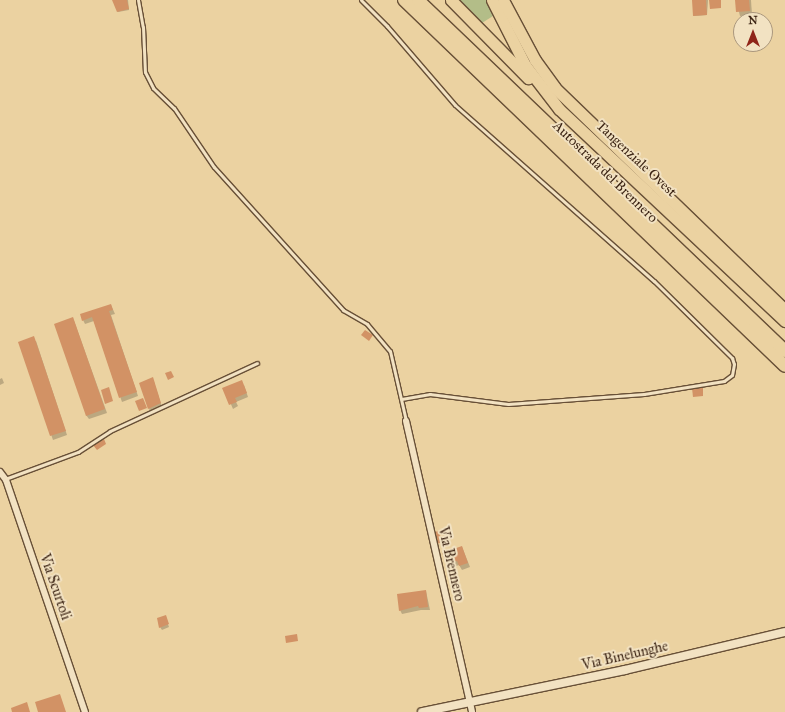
<!DOCTYPE html>
<style>
body{margin:0}
#map{position:relative;width:785px;height:712px;overflow:hidden;background:#ebd2a1;font-family:"IM FELL Great Primer",serif}
div>[style]{position:absolute}
.green>*{inset:0;background:#b3bd88}
.shadow>*{inset:0;background:#0003}
.building>*{inset:0;background:#d29265}
.roads{filter:drop-shadow(1px 0 #685037) drop-shadow(-1px 0 #685037) drop-shadow(0 1px #685037) drop-shadow(0 -1px #685037)}
.service>*{height:3px;margin:-1.5px;padding:0 1.5px;transform-origin:1.5px;border-radius:1.5px;background:#f2e2c2}
.minor>*{height:6px;margin:-3px;padding:0 3px;transform-origin:3px;border-radius:3px;background:#f2e2c2}
.tertiary>*{height:8px;margin:-4px;padding:0 4px;transform-origin:4px;border-radius:4px;background:#f2e2c2}
.trunk>*{height:11px;margin:-5.5px;padding:0 5.5px;transform-origin:5.5px;border-radius:5.5px;background:#ebd2a1}
.motorway>*{height:12px;margin:-6px;padding:0 6px;transform-origin:6px;border-radius:6px;background:#ebd2a1}
span{translate:-50% -50%;white-space:nowrap;text-align:center;line-height:1.15;-webkit-text-stroke:4px #f2e2c2;paint-order:stroke}
.street-label{font-size:14px;color:#3c2414}
.north{position:absolute;left:733px;top:12px;width:40px;height:40px;box-sizing:border-box;background:#f2e2c2;border:1px solid #a9967c;border-radius:50%;rotate:0deg;font-size:11px;font-weight:700;line-height:16px;text-align:center;color:#3c2414}
.north::after{content:'';display:block;margin:auto;width:14px;height:18px;background:#8f2418;clip-path:polygon(50% 0,100% 100%,50% 72%,0 100%)}
</style>
<div id="map">
<div class="green">
<i style="clip-path:polygon(459px 0,486px 0,493px 16px,482px 23px)"></i>
</div>
<div class="shadow">
<i style="clip-path:polygon(113px 0,128px 0,129px 10px,118px 12px)"></i>
<i style="clip-path:polygon(693px 0,708px 0,707px 15px,694px 16px)"></i>
<i style="clip-path:polygon(736px 0,751px 0,752px 15px,740px 16px)"></i>
<i style="clip-path:polygon(111px 305px,115px 314px,111px 315px,138px 396px,122px 402px,94px 321px,85px 324px,83px 320px)"></i>
<i style="clip-path:polygon(73px 318px,107px 413px,89px 419px,86px 415px)"></i>
<i style="clip-path:polygon(36px 341px,67px 435px,53px 440px,19px 342px)"></i>
<i style="clip-path:polygon(2px 378px,4px 383px,0 385px,0 379px)"></i>
<i style="clip-path:polygon(154px 382px,162px 407px,151px 412px,149px 409px)"></i>
<i style="clip-path:polygon(244px 385px,248px 397px,236px 402px,238px 406px,233px 409px,224px 388px)"></i>
<i style="clip-path:polygon(446px 538px,448px 538px,449px 541px,447px 542px)"></i>
<i style="clip-path:polygon(462px 547px,470px 567px,462px 570px,459px 565px,450px 568px,448px 564px)"></i>
<i style="clip-path:polygon(426px 591px,430px 610px,421px 610px,402px 614px,400px 610px)"></i>
<i style="clip-path:polygon(166px 619px,169px 627px,162px 630px,160px 627px)"></i>
</div>
<div class="building">
<i style="clip-path:polygon(112px 0,127px 0,129px 9px,117px 12px)"></i>
<i style="clip-path:polygon(692px 0,706px 0,707px 15px,693px 16px)"></i>
<i style="clip-path:polygon(709px 0,721px 0,721px 8px,710px 9px)"></i>
<i style="clip-path:polygon(735px 0,749px 0,750px 11px,736px 12px)"></i>
<i style="clip-path:polygon(111px 304px,113px 310px,109px 311px,137px 392px,119px 398px,92px 317px,82px 321px,80px 314px)"></i>
<i style="clip-path:polygon(73px 317px,105px 409px,86px 416px,54px 324px)"></i>
<i style="clip-path:polygon(365px 330px,373px 335px,369px 341px,361px 335px)"></i>
<i style="clip-path:polygon(34px 336px,66px 431px,50px 436px,18px 342px)"></i>
<i style="clip-path:polygon(171px 371px,174px 377px,168px 380px,165px 373px)"></i>
<i style="clip-path:polygon(153px 377px,161px 403px,148px 409px,139px 383px)"></i>
<i style="clip-path:polygon(242px 380px,247px 393px,235px 398px,237px 402px,229px 405px,222px 388px)"></i>
<i style="clip-path:polygon(109px 387px,113px 401px,105px 404px,101px 390px)"></i>
<i style="clip-path:polygon(703px 387px,703px 396px,693px 397px,692px 388px)"></i>
<i style="clip-path:polygon(143px 398px,147px 408px,139px 411px,135px 401px)"></i>
<i style="clip-path:polygon(104px 439px,106px 444px,97px 450px,93px 445px)"></i>
<i style="clip-path:polygon(439px 531px,442px 542px,437px 544px,434px 532px)"></i>
<i style="clip-path:polygon(462px 546px,468px 563px,459px 566px,457px 561px,447px 565px,442px 553px)"></i>
<i style="clip-path:polygon(426px 590px,428px 607px,419px 608px,418px 606px,399px 611px,397px 594px)"></i>
<i style="clip-path:polygon(166px 615px,169px 624px,159px 628px,157px 618px)"></i>
<i style="clip-path:polygon(297px 634px,298px 641px,286px 643px,285px 636px)"></i>
<i style="clip-path:polygon(60px 694px,66px 712px,38px 712px,35px 702px)"></i>
<i style="clip-path:polygon(27px 702px,30px 712px,12px 712px,11px 708px)"></i>
</div>
<div class="roads">
<div class="service">
<i style="left:138px;top:0;width:27px;rotate:80deg"></i>
<i style="left:143px;top:27px;width:45px;rotate:87.5deg"></i>
<i style="left:145px;top:72px;width:18px;rotate:63deg"></i>
<i style="left:153px;top:88px;width:29px;rotate:44deg"></i>
<i style="left:174px;top:108px;width:71px;rotate:55.9deg"></i>
<i style="left:214px;top:167px;width:193px;rotate:47.9deg"></i>
<i style="left:343px;top:310px;width:28px;rotate:30deg"></i>
<i style="left:367px;top:324px;width:35px;rotate:50deg"></i>
<i style="left:390px;top:351px;width:72px;rotate:77.1deg"></i>
<i style="left:361px;top:0;width:37px;rotate:45deg"></i>
<i style="left:387px;top:26px;width:104px;rotate:49.3deg"></i>
<i style="left:455px;top:105px;width:266px;rotate:41.5deg"></i>
<i style="left:654px;top:281px;width:110px;rotate:44.6deg"></i>
<i style="left:732px;top:358px;width:6px;rotate:72deg"></i>
<i style="left:734px;top:364px;width:11px;rotate:100deg"></i>
<i style="left:732px;top:375px;width:10px;rotate:143deg"></i>
<i style="left:724px;top:381px;width:81px;rotate:170.8deg"></i>
<i style="left:644px;top:394px;width:136px;rotate:175.8deg"></i>
<i style="left:508px;top:404px;width:79px;rotate:-172.7deg"></i>
<i style="left:430px;top:394px;width:29px;rotate:170deg"></i>
<i style="left:5px;top:479px;width:78px;rotate:-20.3deg"></i>
<i style="left:78px;top:452px;width:38px;rotate:-33deg"></i>
<i style="left:110px;top:431px;width:162px;rotate:-24.8deg"></i>
</div>
<div class="minor">
<i style="left:406px;top:421px;width:298px;rotate:77.2deg"></i>
<i style="left:0;top:472px;width:10px;rotate:53deg"></i>
<i style="left:6px;top:480px;width:245px;rotate:71.2deg"></i>
</div>
<div class="tertiary">
<i style="left:422px;top:712px;width:207px;rotate:-11.7deg"></i>
<i style="left:625px;top:670px;width:164px;rotate:-13.4deg"></i>
</div>
<div class="trunk">
<i style="left:451px;top:0;width:110px;rotate:45.4deg"></i>
<i style="left:492px;top:0;width:73px;rotate:63.1deg"></i>
<i style="left:525px;top:65px;width:56px;rotate:52.3deg"></i>
<i style="left:559px;top:109px;width:310px;rotate:43.2deg"></i>
<i style="left:503px;top:0;width:68px;rotate:61.9deg"></i>
<i style="left:535px;top:60px;width:34px;rotate:54deg"></i>
<i style="left:555px;top:88px;width:320px;rotate:44deg"></i>
</div>
<div class="motorway">
<i style="left:404px;top:0;width:528px;rotate:43.85deg"></i>
<i style="left:418px;top:0;width:508px;rotate:43.72deg"></i>
</div>
</div>
<div class="street-label">
<span style="left:636px;top:159px;rotate:43deg">Tangenziale Ovest</span>
<span style="left:605px;top:172px;rotate:44deg">Autostrada del Brennero</span>
<span style="left:451px;top:564px;rotate:77deg">Via Brennero</span>
<span style="left:55px;top:587px;rotate:71deg">Via Scurtoli</span>
<span style="left:625px;top:656px;rotate:-13deg">Via Binelunghe</span>
</div>
<div class="north">N</div>
</div>
